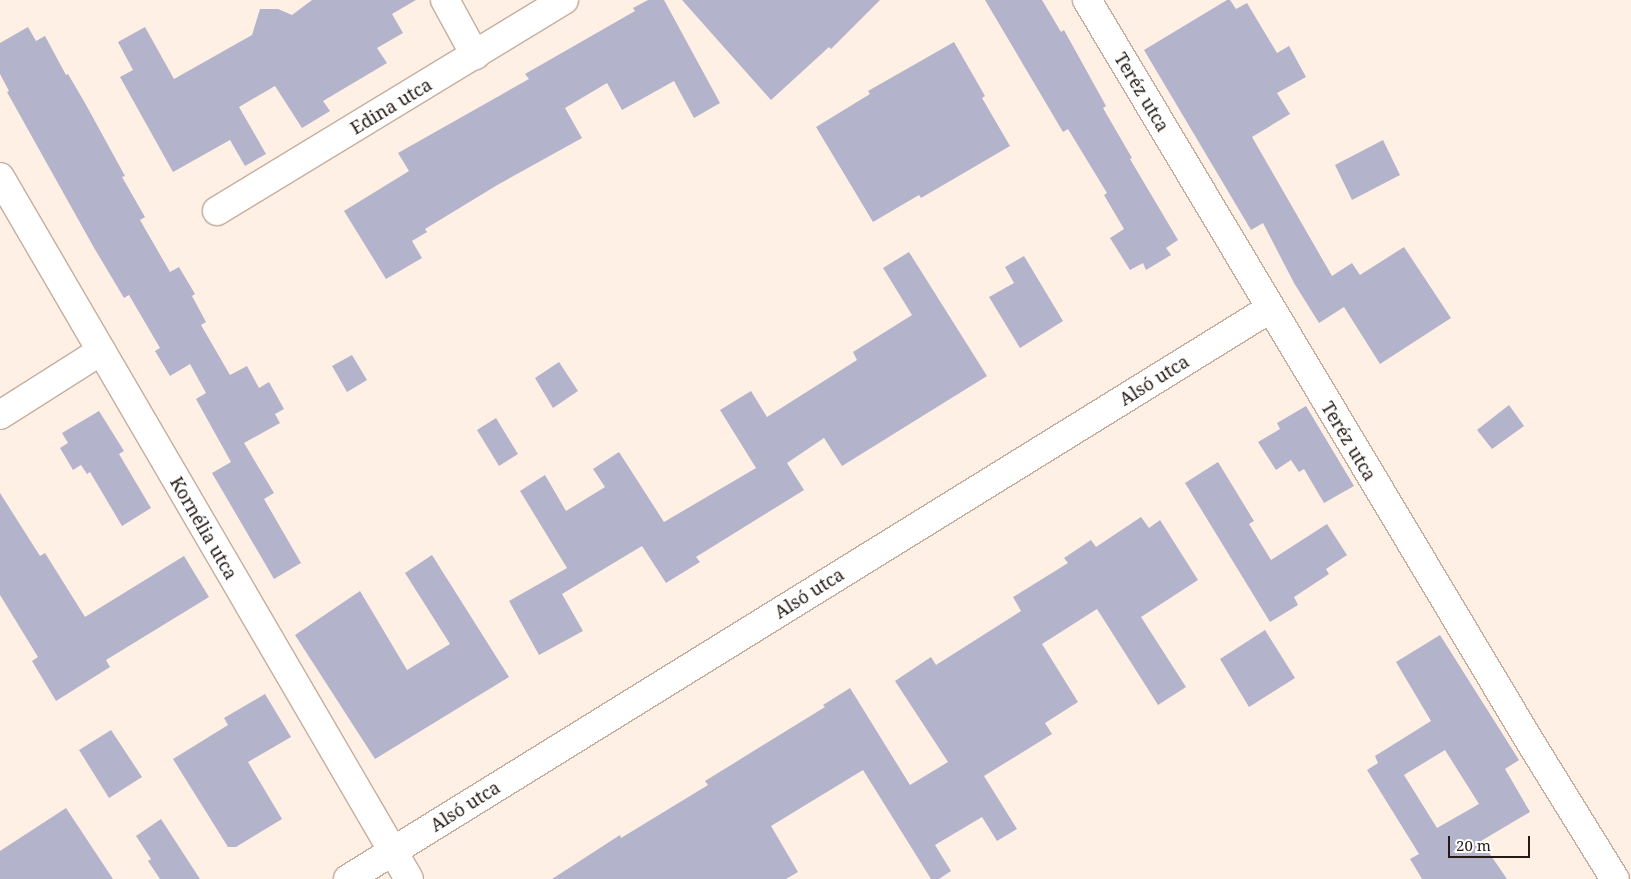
<!DOCTYPE html>
<meta charset="utf-8">
<style>
body{margin:0}
#map{position:relative;width:1631px;height:879px;overflow:hidden;background:#fef0e5;font-family:"Noto Serif",serif}
div>[style]{position:absolute}
.building>*{inset:0;background:#b3b3cc}
.roads{filter:drop-shadow(1px 0 #c5ae9d) drop-shadow(-1px 0 #c5ae9d) drop-shadow(0 1px #c5ae9d) drop-shadow(0 -1px #c5ae9d)}
.minor>*{height:28px;margin:-14px;padding:0 14px;transform-origin:14px;border-radius:14px;background:#fff}
span{translate:-50% -50%;white-space:nowrap;text-align:center;line-height:1.15;-webkit-text-stroke:5px #fff;paint-order:stroke}
.street-label{font-size:18px;color:#231a14}
.scale{position:absolute;left:1448px;top:836px;width:82px;height:22px;box-sizing:border-box;border:2px solid #231a14;border-top:0;padding-left:6px;font-size:15px;line-height:18px;white-space:nowrap;color:#231a14;-webkit-text-stroke:4px #fff;paint-order:stroke}
</style>
<div id="map">
<div class="building">
<i style="clip-path:polygon(312px 0,416px 0,392px 14px,403px 33px,377px 48px,387px 63px,323px 101px,330px 111px,302px 128px,275px 86px,239px 107px,266px 154px,245px 166px,230px 140px,173px 172px,120px 77px,133px 70px,118px 42px,145px 27px,174px 79px,252px 35px,260px 9px,278px 9px,292px 15px)"></i>
<i style="clip-path:polygon(648px 0,664px 0,720px 103px,694px 118px,674px 81px,622px 110px,607px 83px,565px 108px,582px 138px,499px 184px,425px 229px,427px 232px,412px 241px,422px 258px,386px 279px,344px 211px,409px 171px,398px 153px,529px 79px,525px 74px,635px 11px,633px 8px)"></i>
<i style="clip-path:polygon(682px 0,880px 0,831px 49px,829px 47px,771px 100px)"></i>
<i style="clip-path:polygon(985px 0,1042px 0,1061px 32px,1064px 30px,1106px 106px,1103px 108px,1132px 158px,1130px 159px,1178px 240px,1166px 248px,1171px 255px,1146px 270px,1143px 263px,1130px 270px,1110px 238px,1124px 229px,1104px 195px,1107px 193px,1068px 129px,1063px 132px)"></i>
<i style="clip-path:polygon(1227px 0,1230px 0,1236px 9px,1247px 3px,1277px 53px,1289px 46px,1306px 77px,1277px 93px,1290px 114px,1252px 137px,1332px 276px,1352px 263px,1360px 275px,1404px 247px,1451px 318px,1380px 364px,1344px 307px,1319px 323px,1294px 283px,1263px 223px,1251px 230px,1144px 50px)"></i>
<i style="clip-path:polygon(28px 27px,36px 41px,45px 36px,66px 75px,68px 74px,85px 103px,125px 176px,122px 177px,145px 217px,140px 220px,170px 272px,179px 267px,195px 294px,192px 296px,206px 322px,201px 325px,230px 375px,247px 366px,259px 388px,269px 382px,284px 409px,275px 414px,280px 423px,244px 443px,274px 493px,264px 499px,301px 563px,274px 579px,212px 473px,231px 462px,196px 399px,206px 393px,190px 364px,170px 376px,155px 351px,160px 348px,129px 295px,124px 298px,93px 246px,7px 92px,9px 91px,0 74px,0 43px)"></i>
<i style="clip-path:polygon(954px 42px,985px 96px,982px 98px,1010px 146px,921px 198px,919px 195px,873px 222px,816px 127px,870px 94px,868px 91px)"></i>
<i style="clip-path:polygon(1383px 140px,1400px 175px,1352px 200px,1335px 165px)"></i>
<i style="clip-path:polygon(909px 252px,987px 376px,842px 466px,824px 438px,787px 463px,804px 490px,696px 557px,700px 562px,666px 583px,642px 546px,562px 594px,583px 631px,539px 655px,509px 601px,567px 568px,520px 491px,545px 475px,566px 511px,605px 487px,593px 469px,619px 452px,664px 522px,756px 468px,720px 410px,751px 391px,767px 417px,857px 360px,853px 352px,912px 315px,883px 268px)"></i>
<i style="clip-path:polygon(1024px 256px,1063px 321px,1020px 348px,989px 297px,1014px 283px,1005px 267px)"></i>
<i style="clip-path:polygon(352px 355px,367px 380px,347px 392px,332px 366px)"></i>
<i style="clip-path:polygon(559px 362px,578px 391px,553px 408px,535px 378px)"></i>
<i style="clip-path:polygon(1509px 405px,1524px 426px,1492px 449px,1477px 430px)"></i>
<i style="clip-path:polygon(1306px 406px,1354px 486px,1324px 503px,1304px 469px,1299px 472px,1291px 460px,1276px 470px,1258px 442px,1280px 429px,1277px 423px)"></i>
<i style="clip-path:polygon(99px 411px,124px 451px,119px 454px,151px 508px,122px 526px,90px 472px,87px 474px,81px 465px,73px 470px,60px 448px,68px 443px,62px 433px)"></i>
<i style="clip-path:polygon(496px 418px,518px 454px,499px 466px,477px 430px)"></i>
<i style="clip-path:polygon(1218px 462px,1254px 521px,1249px 524px,1271px 560px,1327px 524px,1347px 555px,1326px 569px,1329px 574px,1294px 597px,1298px 605px,1270px 622px,1185px 483px)"></i>
<i style="clip-path:polygon(0 493px,40px 556px,45px 553px,85px 617px,184px 556px,209px 597px,106px 660px,110px 667px,56px 701px,32px 661px,38px 657px,0 595px)"></i>
<i style="clip-path:polygon(1141px 517px,1149px 528px,1160px 520px,1198px 580px,1141px 617px,1186px 687px,1158px 705px,1097px 609px,1042px 644px,1078px 702px,1045px 723px,1052px 734px,984px 776px,1017px 829px,997px 841px,982px 817px,935px 845px,951px 871px,939px 879px,931px 879px,863px 770px,771px 826px,798px 872px,786px 879px,552px 879px,620px 835px,621px 838px,708px 785px,705px 781px,825px 707px,823px 705px,850px 688px,910px 785px,948px 762px,895px 681px,931px 657px,936px 665px,1021px 611px,1013px 597px,1068px 563px,1064px 558px,1091px 540px,1096px 547px)"></i>
<i style="clip-path:polygon(432px 555px,509px 677px,375px 759px,295px 635px,360px 591px,407px 670px,450px 644px,405px 573px)"></i>
<i style="clip-path:polygon(1265px 630px,1295px 678px,1249px 707px,1220px 659px)"></i>
<i style="clip-path:polygon(evenodd,1440px 635px,1519px 760px,1505px 769px,1530px 812px,1481px 841px,1507px 879px,1422px 879px,1410px 859px,1419px 854px,1367px 770px,1378px 763px,1375px 756px,1431px 721px,1396px 662px,1440px 635px,1445px 750px,1479px 804px,1437px 828px,1404px 775px,1445px 750px)"></i>
<i style="clip-path:polygon(265px 694px,291px 737px,248px 762px,282px 819px,236px 847px,228px 847px,173px 759px,228px 725px,224px 718px)"></i>
<i style="clip-path:polygon(111px 730px,142px 777px,109px 798px,79px 750px)"></i>
<i style="clip-path:polygon(66px 808px,113px 879px,0 879px,0 851px)"></i>
<i style="clip-path:polygon(161px 819px,200px 879px,160px 879px,148px 861px,151px 859px,136px 836px)"></i>
</div>
<div class="roads">
<div class="minor">
<i style="left:445px;top:0;width:63px;rotate:61.4deg"></i>
<i style="left:1087px;top:0;width:862px;rotate:59.15deg"></i>
<i style="left:1529px;top:740px;width:163px;rotate:58.3deg"></i>
<i style="left:0;top:177px;width:812px;rotate:59.77deg"></i>
<i style="left:217px;top:211px;width:406px;rotate:-31.3deg"></i>
<i style="left:0;top:415px;width:120px;rotate:-32.4deg"></i>
<i style="left:348px;top:879px;width:1085px;rotate:-31.74deg"></i>
</div>
</div>
<div class="street-label">
<span style="left:1142px;top:92px;rotate:59deg">Teréz utca</span>
<span style="left:391px;top:106px;rotate:-31deg">Edina utca</span>
<span style="left:1154px;top:380px;rotate:-32deg">Alsó utca</span>
<span style="left:1349px;top:441px;rotate:59deg">Teréz utca</span>
<span style="left:204px;top:528px;rotate:60deg">Kornélia utca</span>
<span style="left:809px;top:593px;rotate:-32deg">Alsó utca</span>
<span style="left:465px;top:806px;rotate:-32deg">Alsó utca</span>
</div>
<div class="scale">20 m</div>
</div>
